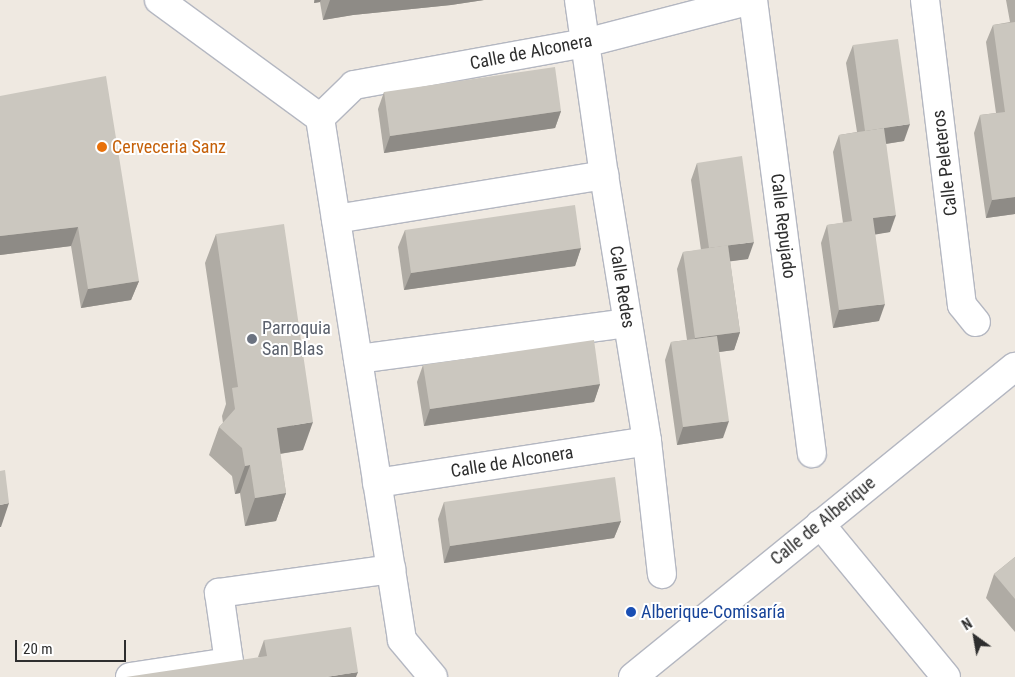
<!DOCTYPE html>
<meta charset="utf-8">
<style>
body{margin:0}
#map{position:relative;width:1015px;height:677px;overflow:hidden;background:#efe9e1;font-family:"Roboto Condensed",sans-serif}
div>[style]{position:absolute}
.roads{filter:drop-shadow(1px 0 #b4b7c1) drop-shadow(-1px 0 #b4b7c1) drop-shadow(0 1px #b4b7c1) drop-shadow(0 -1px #b4b7c1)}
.street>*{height:28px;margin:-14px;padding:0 14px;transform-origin:14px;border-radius:14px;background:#fff}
.wall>*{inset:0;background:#afaba4}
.shaded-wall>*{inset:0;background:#8e8b86}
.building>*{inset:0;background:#cbc7bf}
.dots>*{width:14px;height:14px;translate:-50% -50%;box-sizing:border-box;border:2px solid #fff;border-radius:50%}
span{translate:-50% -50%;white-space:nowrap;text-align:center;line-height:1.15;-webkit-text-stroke:4px #fff;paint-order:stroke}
.street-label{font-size:18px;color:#2e2e2e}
.food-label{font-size:18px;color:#c56008}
.left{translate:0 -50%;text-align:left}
.worship-label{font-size:18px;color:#5b616d}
.transit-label{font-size:18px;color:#164399}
.north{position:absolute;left:950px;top:612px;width:50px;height:50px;-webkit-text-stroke:4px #fff;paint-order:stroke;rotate:328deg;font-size:14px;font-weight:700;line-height:20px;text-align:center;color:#2e2e2e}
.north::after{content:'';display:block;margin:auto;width:18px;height:22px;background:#2e2e2e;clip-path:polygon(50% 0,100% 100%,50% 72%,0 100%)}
.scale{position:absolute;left:15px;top:640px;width:111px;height:22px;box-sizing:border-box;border:2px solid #2e2e2e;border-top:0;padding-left:6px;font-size:15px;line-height:18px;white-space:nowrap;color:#2e2e2e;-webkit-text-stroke:4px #fff;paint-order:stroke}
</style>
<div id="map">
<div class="roads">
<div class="street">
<i style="left:159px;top:0;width:200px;rotate:36.2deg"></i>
<i style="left:320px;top:118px;width:528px;rotate:81.07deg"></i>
<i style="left:402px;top:640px;width:48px;rotate:50deg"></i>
<i style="left:579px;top:0;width:177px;rotate:81.9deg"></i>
<i style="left:604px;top:175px;width:269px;rotate:80.8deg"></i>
<i style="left:647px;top:441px;width:134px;rotate:83.6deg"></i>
<i style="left:753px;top:0;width:457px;rotate:82.6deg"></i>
<i style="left:925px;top:0;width:307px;rotate:83.1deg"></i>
<i style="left:962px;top:305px;width:22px;rotate:51deg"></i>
<i style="left:320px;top:118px;width:47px;rotate:-44.1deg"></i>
<i style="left:354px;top:85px;width:235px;rotate:-10.3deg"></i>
<i style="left:585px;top:43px;width:171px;rotate:-14.5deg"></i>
<i style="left:336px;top:219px;width:272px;rotate:-9.3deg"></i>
<i style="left:358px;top:359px;width:272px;rotate:-7.6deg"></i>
<i style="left:377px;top:483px;width:273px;rotate:-8.8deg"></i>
<i style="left:820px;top:524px;width:198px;rotate:50.5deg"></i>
<i style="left:130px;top:677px;width:100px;rotate:-8.6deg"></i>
<i style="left:229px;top:662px;width:70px;rotate:-98.2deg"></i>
<i style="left:219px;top:593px;width:174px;rotate:-7.9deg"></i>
<i style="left:633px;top:677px;width:492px;rotate:-39.1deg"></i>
</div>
</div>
<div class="wall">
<i style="clip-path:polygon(314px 0,484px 0,451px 5px,353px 15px,323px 20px,320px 2px,314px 3px)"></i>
<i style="clip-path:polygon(1006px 0,1015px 0,1015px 214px,986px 218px,974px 133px,980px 115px,996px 113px,986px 42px,993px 25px,1010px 22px)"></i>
<i style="clip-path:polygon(853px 45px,904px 141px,886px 144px,890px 232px,875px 234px,879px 321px,833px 328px,821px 243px,827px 225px,843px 223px,833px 152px,839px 135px,857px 132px,846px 63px)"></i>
<i style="clip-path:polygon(384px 92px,561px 111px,555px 128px,384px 153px,378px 109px)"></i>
<i style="clip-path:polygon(0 96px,139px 281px,131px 300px,81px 308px,71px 246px,0 255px)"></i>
<i style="clip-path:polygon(697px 163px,748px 259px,730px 261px,740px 332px,734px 350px,719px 352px,723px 438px,677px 445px,665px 360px,671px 342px,687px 340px,677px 269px,683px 252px,701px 250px,691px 180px)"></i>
<i style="clip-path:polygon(405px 230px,581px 248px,575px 266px,404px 290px,398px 247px)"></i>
<i style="clip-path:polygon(216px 234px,303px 450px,280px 454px,286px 493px,276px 521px,245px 526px,240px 493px,235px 494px,232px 476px,209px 455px,219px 427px,223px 423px,222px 416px,226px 404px,205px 263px)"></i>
<i style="clip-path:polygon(423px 365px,600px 384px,594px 402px,424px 426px,417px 382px)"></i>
<i style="clip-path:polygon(444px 502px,621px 521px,614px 538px,444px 563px,438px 519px)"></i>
<i style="clip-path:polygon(1015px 557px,1015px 632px,986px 598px,994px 574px)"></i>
<i style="clip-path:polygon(264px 640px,356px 677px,258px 657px)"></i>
</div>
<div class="shaded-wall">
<i style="clip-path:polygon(315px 0,321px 0,320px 2px,314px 3px)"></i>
<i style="clip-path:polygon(330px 0,484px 0,451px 5px,353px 15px,323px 20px)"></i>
<i style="clip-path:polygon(561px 111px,555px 128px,384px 153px,390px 136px)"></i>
<i style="clip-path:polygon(910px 124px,904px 141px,859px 148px,865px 131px)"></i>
<i style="clip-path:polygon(1015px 197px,1015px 214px,986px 218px,992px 200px)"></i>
<i style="clip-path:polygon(896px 215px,890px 232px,867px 236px,873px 218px)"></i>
<i style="clip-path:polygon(78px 227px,71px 246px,0 255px,0 236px)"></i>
<i style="clip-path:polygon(754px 242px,748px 259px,703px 265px,709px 248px)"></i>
<i style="clip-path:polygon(581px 248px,575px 266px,404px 290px,411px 273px)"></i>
<i style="clip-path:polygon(139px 281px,131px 300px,81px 308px,88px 289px)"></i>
<i style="clip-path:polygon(885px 304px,879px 321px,833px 328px,839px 310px)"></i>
<i style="clip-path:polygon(740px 332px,734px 350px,689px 356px,695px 338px)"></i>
<i style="clip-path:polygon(600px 384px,594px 402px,424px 426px,430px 409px)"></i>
<i style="clip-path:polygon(729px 421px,723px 438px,677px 445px,683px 427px)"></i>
<i style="clip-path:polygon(313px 422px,303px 450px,266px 456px,277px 428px)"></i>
<i style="clip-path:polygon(250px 465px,240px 493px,235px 494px,245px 466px)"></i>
<i style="clip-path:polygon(286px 493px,276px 521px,245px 526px,255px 498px)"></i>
<i style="clip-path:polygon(9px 503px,1px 527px,0 527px,0 505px)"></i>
<i style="clip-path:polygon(621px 521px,614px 538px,444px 563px,450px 546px)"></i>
<i style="clip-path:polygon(358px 672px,356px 677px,326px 677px)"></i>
</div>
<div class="building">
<i style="clip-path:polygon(1015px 22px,1015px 197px,992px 200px,980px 115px,1005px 112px,993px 25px)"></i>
<i style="clip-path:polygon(898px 39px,910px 124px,865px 131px,853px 45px)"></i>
<i style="clip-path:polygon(555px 67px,561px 111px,390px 136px,384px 92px)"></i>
<i style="clip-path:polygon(106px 76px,139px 281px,88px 289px,78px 227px,0 236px,0 96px)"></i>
<i style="clip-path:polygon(884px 128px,896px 215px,873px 218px,885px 304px,839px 310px,827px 225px,852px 221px,839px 135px)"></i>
<i style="clip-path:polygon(742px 156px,754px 242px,709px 248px,697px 163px)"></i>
<i style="clip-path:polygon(575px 205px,581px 248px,411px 273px,405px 230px)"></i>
<i style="clip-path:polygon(284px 224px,313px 422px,277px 428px,286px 493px,255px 498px,250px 465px,245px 466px,242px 448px,219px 427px,235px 409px,232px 388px,238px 387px,216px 234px)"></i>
<i style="clip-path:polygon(728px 245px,740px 332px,695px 338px,683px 252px)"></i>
<i style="clip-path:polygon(717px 336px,729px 421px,683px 427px,671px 342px)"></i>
<i style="clip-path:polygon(594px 340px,600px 384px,430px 409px,423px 365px)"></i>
<i style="clip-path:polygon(5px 470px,9px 503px,0 505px,0 471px)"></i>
<i style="clip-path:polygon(615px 477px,621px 521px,450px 546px,444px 502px)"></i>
<i style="clip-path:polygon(1015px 557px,1015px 599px,994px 574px)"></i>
<i style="clip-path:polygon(351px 627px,358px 672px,326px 677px,126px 677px,267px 656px,264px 640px)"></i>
</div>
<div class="dots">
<i style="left:102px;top:147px;background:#e8710a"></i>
<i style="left:252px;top:339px;background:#6b7280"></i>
<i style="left:631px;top:612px;background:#1a4fb4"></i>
</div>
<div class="street-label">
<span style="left:531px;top:52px;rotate:-11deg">Calle de Alconera</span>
<span style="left:945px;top:163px;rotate:-97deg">Calle Peleteros</span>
<span style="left:783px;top:226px;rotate:83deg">Calle Repujado</span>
<span style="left:622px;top:287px;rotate:81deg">Calle Redes</span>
<span style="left:512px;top:462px;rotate:-9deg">Calle de Alconera</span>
<span style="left:823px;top:521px;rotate:-39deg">Calle de Alberique</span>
</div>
<div class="food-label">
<span class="left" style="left:112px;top:147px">Cerveceria Sanz</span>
</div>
<div class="worship-label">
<span class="left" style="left:262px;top:339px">Parroquia<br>San Blas</span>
</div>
<div class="transit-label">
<span class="left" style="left:641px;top:612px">Alberique-Comisaría</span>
</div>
<div class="north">N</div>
<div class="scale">20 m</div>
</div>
